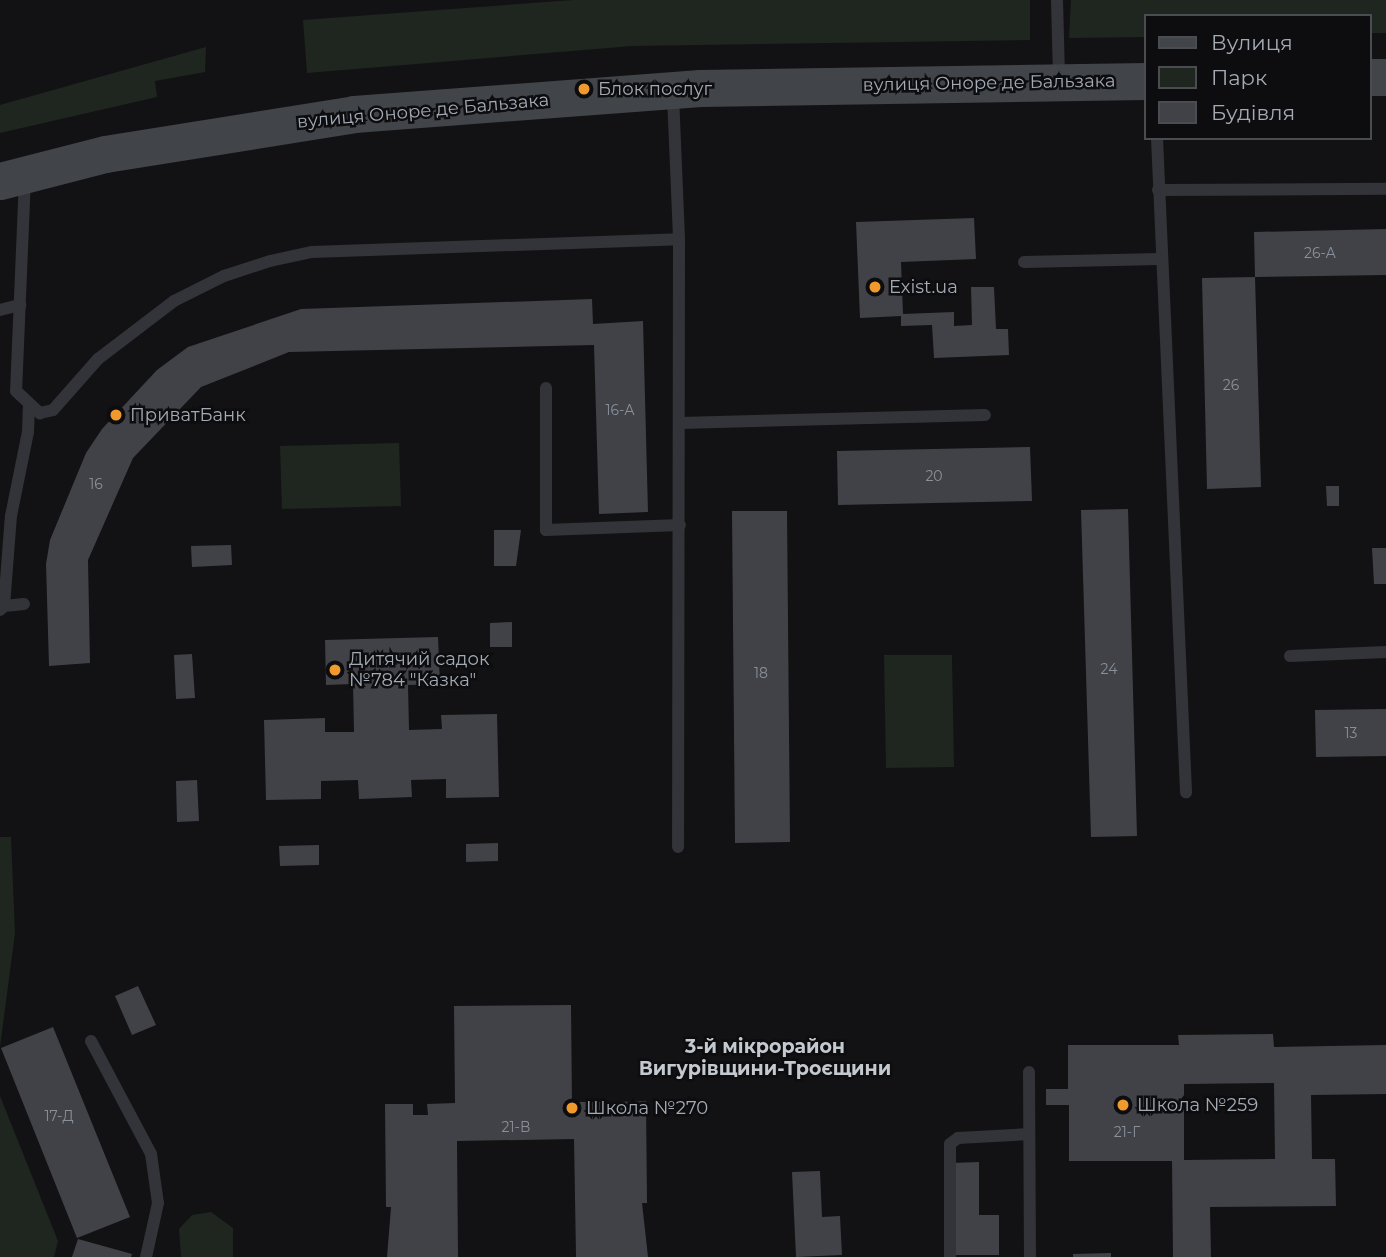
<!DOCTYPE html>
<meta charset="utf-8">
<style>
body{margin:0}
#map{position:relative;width:1386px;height:1257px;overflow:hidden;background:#121214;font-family:Montserrat,sans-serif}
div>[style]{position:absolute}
.green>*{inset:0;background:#1e261f}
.building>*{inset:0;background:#414247}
.lane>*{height:12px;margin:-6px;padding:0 6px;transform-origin:6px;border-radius:6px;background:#333439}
.secondary>*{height:37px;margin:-18.5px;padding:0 18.5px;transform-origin:18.5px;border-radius:18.5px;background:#414448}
.dots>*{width:19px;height:19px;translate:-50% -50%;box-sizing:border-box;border:4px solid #0d0d0f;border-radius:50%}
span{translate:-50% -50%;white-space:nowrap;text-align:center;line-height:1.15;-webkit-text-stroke:5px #0d0d0f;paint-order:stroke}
.number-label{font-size:14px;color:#8a9099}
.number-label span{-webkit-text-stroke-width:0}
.street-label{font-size:18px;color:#a3aab4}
.poi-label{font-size:18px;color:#a3aab4}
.left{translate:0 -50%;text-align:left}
.neighbourhood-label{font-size:19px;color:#c4c9d0;font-weight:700}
.legend{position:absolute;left:1144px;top:14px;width:228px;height:126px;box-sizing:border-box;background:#0d0d0f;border:2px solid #494c51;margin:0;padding:9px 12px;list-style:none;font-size:21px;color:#a3aab4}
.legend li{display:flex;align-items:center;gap:14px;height:35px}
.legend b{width:35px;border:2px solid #494c51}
</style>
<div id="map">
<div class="green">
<i style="clip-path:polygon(573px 0,1030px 0,1030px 40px,632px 46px,307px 73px,303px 20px)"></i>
<i style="clip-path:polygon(1071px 0,1386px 0,1386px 33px,1370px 33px,1370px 16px,1146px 16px,1146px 37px,1069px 38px)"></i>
<i style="clip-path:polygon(206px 47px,205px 72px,155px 81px,157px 97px,0 133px,0 105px)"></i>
<i style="clip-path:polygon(399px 443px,401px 506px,282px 509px,280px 446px)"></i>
<i style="clip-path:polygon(884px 655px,952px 655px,954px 767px,886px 768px)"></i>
<i style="clip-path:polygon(0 837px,11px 837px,15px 933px,0 1047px)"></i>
<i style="clip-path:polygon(0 1096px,58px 1241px,54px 1257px,0 1257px)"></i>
<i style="clip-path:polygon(211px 1212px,233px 1228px,233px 1257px,181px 1257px,179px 1229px,192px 1215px)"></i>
</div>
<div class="building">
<i style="clip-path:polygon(974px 218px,976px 259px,901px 262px,903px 314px,954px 312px,954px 326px,972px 325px,971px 287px,994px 287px,996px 329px,1008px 329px,1009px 355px,934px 358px,932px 325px,901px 326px,901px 316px,860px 318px,856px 222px)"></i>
<i style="clip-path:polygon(1386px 229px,1386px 275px,1255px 277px,1254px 232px)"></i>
<i style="clip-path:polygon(1255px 277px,1261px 487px,1207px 489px,1202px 278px)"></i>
<i style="clip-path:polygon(592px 299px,593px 324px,643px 321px,648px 512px,599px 514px,594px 345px,289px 352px,201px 387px,133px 458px,88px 560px,90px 663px,49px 666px,46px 564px,50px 540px,86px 453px,102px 429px,157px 370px,188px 347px,301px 309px)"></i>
<i style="clip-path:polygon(1030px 447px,1032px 501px,838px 505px,837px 451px)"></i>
<i style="clip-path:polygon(1326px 486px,1339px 486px,1339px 506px,1327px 506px)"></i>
<i style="clip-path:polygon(1128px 509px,1137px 836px,1091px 837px,1081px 510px)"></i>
<i style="clip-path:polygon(732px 511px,787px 511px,790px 842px,735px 843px)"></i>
<i style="clip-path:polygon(494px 530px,521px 530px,516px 566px,494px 566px)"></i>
<i style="clip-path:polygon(231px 545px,232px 565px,192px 567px,191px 546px)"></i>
<i style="clip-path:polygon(1372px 548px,1386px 548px,1386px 584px,1374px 584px)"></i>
<i style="clip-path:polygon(512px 622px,512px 647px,490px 647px,490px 623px)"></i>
<i style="clip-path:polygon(438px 637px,440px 684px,408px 685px,409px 730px,442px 729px,441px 715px,497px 714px,499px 797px,446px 798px,446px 779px,411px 780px,412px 797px,359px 799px,358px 780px,321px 781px,321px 799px,266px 800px,264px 720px,325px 718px,325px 732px,354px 732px,353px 684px,326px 685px,325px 640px)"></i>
<i style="clip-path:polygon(192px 654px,195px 698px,176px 699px,174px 655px)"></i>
<i style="clip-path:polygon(1386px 709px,1386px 756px,1316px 757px,1315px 710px)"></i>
<i style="clip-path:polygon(197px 780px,199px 821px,177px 822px,176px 781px)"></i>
<i style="clip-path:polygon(498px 843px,498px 861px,466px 862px,466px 844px)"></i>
<i style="clip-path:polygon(319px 845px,319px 865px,280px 866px,279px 846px)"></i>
<i style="clip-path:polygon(138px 986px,156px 1025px,132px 1035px,115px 996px)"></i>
<i style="clip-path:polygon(571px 1005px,572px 1102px,601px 1102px,601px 1114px,617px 1114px,616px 1102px,646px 1101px,647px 1203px,642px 1203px,648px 1257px,576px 1257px,574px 1139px,457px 1141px,458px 1257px,387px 1257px,391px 1207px,386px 1207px,385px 1104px,413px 1104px,413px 1115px,428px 1115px,427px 1104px,455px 1103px,454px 1006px)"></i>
<i style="clip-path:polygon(53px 1027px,130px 1217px,77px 1238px,1px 1048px)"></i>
<i style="clip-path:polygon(evenodd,1273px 1034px,1274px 1047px,1386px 1045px,1386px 1094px,1311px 1095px,1312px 1159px,1335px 1159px,1336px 1206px,1210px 1207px,1211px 1257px,1173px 1257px,1172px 1161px,1069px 1161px,1069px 1105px,1046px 1105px,1046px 1089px,1068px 1089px,1068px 1045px,1179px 1045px,1178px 1035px,1273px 1034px,1274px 1083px,1275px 1159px,1184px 1160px,1184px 1084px,1274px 1083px)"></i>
<i style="clip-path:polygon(979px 1162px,979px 1215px,999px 1215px,999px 1255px,952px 1255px,951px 1163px)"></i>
<i style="clip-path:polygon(820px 1171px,822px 1217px,840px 1216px,842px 1255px,796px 1257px,792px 1172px)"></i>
<i style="clip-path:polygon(78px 1239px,132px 1254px,131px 1257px,72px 1257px)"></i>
<i style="clip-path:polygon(1111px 1253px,1111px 1257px,1073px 1257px,1073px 1254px)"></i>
</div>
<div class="lane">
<i style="left:1057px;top:0;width:78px;rotate:88.5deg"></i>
<i style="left:673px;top:95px;width:144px;rotate:87.6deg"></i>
<i style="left:679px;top:239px;width:608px;rotate:90.09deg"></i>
<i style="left:1157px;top:138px;width:655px;rotate:87.46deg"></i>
<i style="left:25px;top:178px;width:213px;rotate:92.4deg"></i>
<i style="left:16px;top:391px;width:33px;rotate:43deg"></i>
<i style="left:40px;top:413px;width:13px;rotate:-13deg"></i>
<i style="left:53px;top:410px;width:68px;rotate:-48.6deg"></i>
<i style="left:98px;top:359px;width:96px;rotate:-37.3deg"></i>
<i style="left:174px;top:301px;width:56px;rotate:-26.6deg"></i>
<i style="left:224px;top:276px;width:48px;rotate:-18.1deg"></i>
<i style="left:270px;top:261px;width:43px;rotate:-12.1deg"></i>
<i style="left:312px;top:252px;width:367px;rotate:-2deg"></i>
<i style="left:1158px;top:190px;width:228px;rotate:-0.3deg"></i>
<i style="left:1024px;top:262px;width:136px;rotate:-1.3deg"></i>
<i style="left:0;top:310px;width:21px;rotate:-14deg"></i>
<i style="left:546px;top:388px;width:142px;rotate:90deg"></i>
<i style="left:546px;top:530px;width:134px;rotate:-2.1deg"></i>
<i style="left:680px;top:423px;width:305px;rotate:-1.5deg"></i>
<i style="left:4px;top:606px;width:20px;rotate:-6deg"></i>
<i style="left:0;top:610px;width:6px;rotate:-45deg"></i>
<i style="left:4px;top:606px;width:90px;rotate:-85.6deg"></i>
<i style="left:11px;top:516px;width:86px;rotate:-78.6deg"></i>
<i style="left:28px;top:432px;width:27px;rotate:-88deg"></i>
<i style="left:1290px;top:656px;width:96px;rotate:-2.4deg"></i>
<i style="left:91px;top:1041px;width:128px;rotate:62deg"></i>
<i style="left:151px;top:1154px;width:49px;rotate:81.9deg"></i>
<i style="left:158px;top:1203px;width:55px;rotate:102.5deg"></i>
<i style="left:1029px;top:1072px;width:185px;rotate:89.7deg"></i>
<i style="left:950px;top:1257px;width:113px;rotate:-90deg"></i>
<i style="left:950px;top:1144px;width:10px;rotate:-37deg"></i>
<i style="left:958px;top:1138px;width:71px;rotate:-3.2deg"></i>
</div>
<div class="secondary">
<i style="left:1370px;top:77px;width:16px"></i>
<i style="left:0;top:181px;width:108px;rotate:-14.4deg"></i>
<i style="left:105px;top:154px;width:252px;rotate:-9.1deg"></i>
<i style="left:354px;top:114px;width:347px;rotate:-4.3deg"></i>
<i style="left:700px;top:88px;width:446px;rotate:-0.9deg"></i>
</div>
<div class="dots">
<i style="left:584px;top:89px;background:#f09a2d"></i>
<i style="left:875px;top:287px;background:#f09a2d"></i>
<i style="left:116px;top:415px;background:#f09a2d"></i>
<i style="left:335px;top:670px;background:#f09a2d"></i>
<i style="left:1123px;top:1105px;background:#f09a2d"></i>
<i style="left:572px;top:1108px;background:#f09a2d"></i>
</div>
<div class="number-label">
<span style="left:1320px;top:253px">26-А</span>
<span style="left:1231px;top:385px">26</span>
<span style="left:620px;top:410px">16-А</span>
<span style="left:934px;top:476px">20</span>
<span style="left:96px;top:484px">16</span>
<span style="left:1109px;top:669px">24</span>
<span style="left:761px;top:673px">18</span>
<span style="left:1351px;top:733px">13</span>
<span style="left:59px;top:1116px">17-Д</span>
<span style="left:516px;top:1127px">21-В</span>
<span style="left:1127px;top:1132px">21-Г</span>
</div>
<div class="street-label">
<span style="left:989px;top:83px;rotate:-1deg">вулиця Оноре де Бальзака</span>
<span style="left:423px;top:111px;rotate:-5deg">вулиця Оноре де Бальзака</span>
</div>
<div class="poi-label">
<span class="left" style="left:598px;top:89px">Блок послуг</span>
<span class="left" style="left:889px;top:287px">Exist.ua</span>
<span class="left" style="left:130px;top:415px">ПриватБанк</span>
<span class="left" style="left:349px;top:670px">Дитячий садок<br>№784 "Казка"</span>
<span class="left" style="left:1137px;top:1105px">Школа №259</span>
<span class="left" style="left:586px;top:1108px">Школа №270</span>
</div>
<div class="neighbourhood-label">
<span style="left:765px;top:1058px">3-й мікрорайон<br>Вигурівщини-Троєщини</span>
</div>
<ul class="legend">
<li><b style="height:9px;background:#414448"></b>Вулиця</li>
<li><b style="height:19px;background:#1e261f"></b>Парк</li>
<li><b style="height:19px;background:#414247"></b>Будівля</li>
</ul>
</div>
